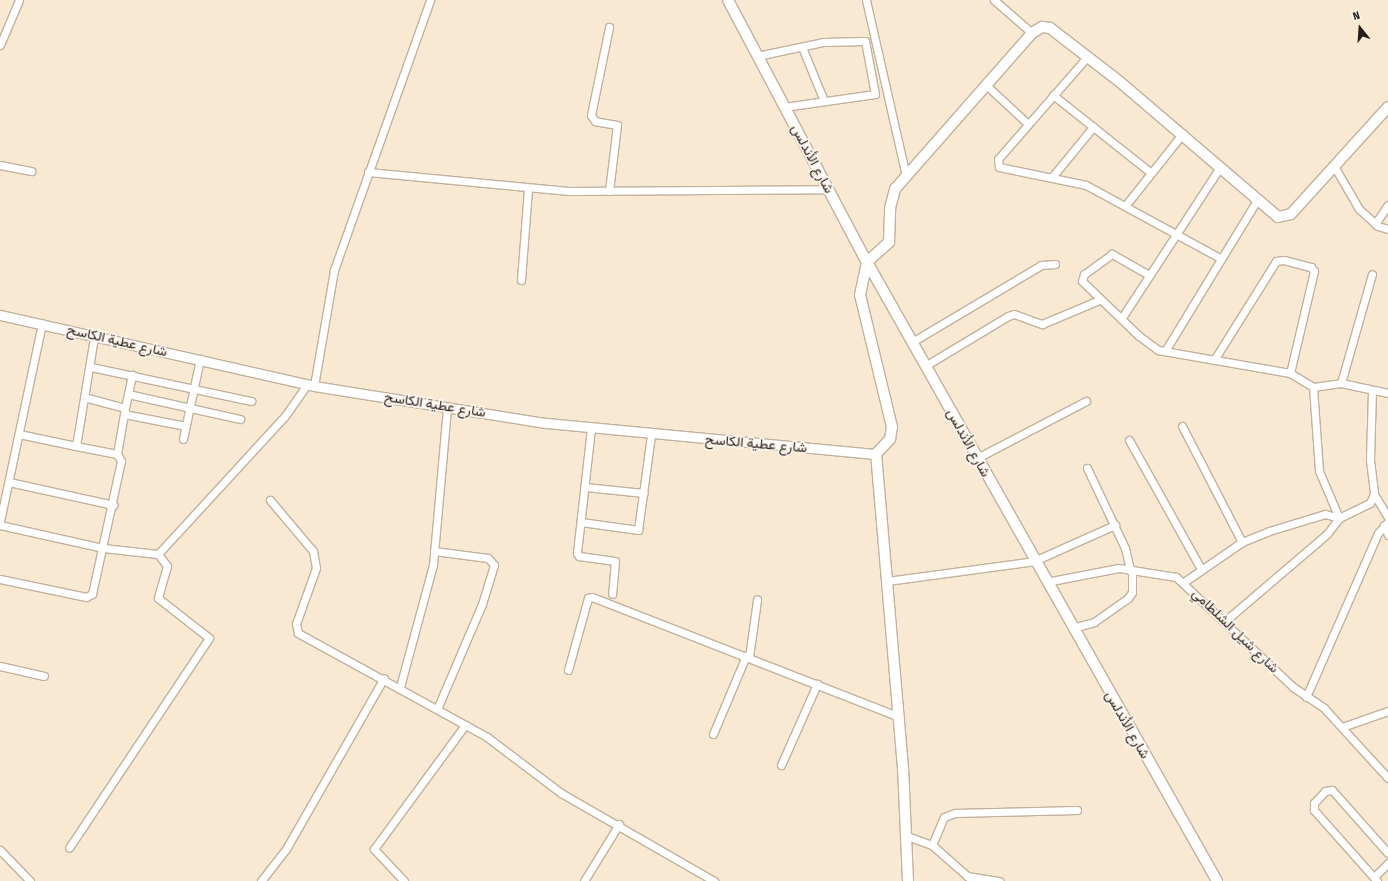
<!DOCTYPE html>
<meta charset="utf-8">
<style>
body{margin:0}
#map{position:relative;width:1388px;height:881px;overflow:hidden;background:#f9e9d3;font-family:"Fira Sans Condensed",Vazirmatn,sans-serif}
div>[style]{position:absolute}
.roads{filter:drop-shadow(1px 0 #c1b29d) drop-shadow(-1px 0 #c1b29d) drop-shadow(0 1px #c1b29d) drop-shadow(0 -1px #c1b29d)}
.minor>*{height:7px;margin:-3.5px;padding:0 3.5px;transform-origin:3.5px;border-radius:3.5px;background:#fff}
.tertiary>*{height:9px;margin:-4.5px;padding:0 4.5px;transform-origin:4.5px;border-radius:4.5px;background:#fff}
.secondary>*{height:10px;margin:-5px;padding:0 5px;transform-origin:5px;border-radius:5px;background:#fff}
span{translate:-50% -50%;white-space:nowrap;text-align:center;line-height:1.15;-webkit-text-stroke:3.5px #fef7ef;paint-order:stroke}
.street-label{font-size:14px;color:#251f18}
.north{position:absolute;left:1340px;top:8px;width:40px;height:40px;-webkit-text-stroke:3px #fef7ef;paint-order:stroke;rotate:343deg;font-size:11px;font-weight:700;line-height:16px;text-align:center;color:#251f18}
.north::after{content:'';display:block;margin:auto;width:14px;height:18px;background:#251f18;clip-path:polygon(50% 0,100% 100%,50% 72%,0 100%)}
</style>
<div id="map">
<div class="roads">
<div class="minor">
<i style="left:866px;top:0;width:180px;rotate:77.2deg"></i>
<i style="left:994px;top:0;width:50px;rotate:41deg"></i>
<i style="left:0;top:45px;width:49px;rotate:-67.1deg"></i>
<i style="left:802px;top:47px;width:58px;rotate:67.8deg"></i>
<i style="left:757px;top:56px;width:67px;rotate:-12deg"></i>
<i style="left:823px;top:42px;width:42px;rotate:-1.4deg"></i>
<i style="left:865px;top:41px;width:54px;rotate:79.3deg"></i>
<i style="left:875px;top:94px;width:92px;rotate:171.9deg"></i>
<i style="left:1087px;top:57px;width:135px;rotate:131.1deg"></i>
<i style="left:998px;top:159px;width:8px;rotate:83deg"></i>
<i style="left:999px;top:167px;width:89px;rotate:11.7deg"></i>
<i style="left:1086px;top:185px;width:153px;rotate:28.6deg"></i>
<i style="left:986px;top:85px;width:57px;rotate:42.9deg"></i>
<i style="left:1053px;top:95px;width:125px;rotate:38.5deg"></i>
<i style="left:0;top:165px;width:32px;rotate:11deg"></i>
<i style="left:1334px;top:166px;width:50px;rotate:59.8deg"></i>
<i style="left:1359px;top:209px;width:25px;rotate:42deg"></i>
<i style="left:1378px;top:226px;width:10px;rotate:17deg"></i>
<i style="left:368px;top:172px;width:202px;rotate:5.4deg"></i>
<i style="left:569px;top:191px;width:258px;rotate:-0.4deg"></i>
<i style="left:1052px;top:177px;width:65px;rotate:-50.6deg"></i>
<i style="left:609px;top:191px;width:66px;rotate:-83.1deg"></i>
<i style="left:617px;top:125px;width:22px;rotate:-170deg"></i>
<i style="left:595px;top:121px;width:7px;rotate:-124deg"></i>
<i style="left:591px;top:115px;width:90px;rotate:-78.4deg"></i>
<i style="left:1125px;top:206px;width:93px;rotate:-51.5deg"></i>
<i style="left:1375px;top:224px;width:23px;rotate:-56deg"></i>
<i style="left:1149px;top:275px;width:43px;rotate:-150.4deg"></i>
<i style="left:1112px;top:254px;width:34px;rotate:144deg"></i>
<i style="left:1084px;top:274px;width:7px;rotate:106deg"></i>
<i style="left:1082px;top:281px;width:79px;rotate:44deg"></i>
<i style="left:1139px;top:336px;width:24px;rotate:36deg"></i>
<i style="left:1158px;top:350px;width:134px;rotate:9.9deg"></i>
<i style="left:1290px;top:373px;width:27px;rotate:31deg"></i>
<i style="left:1313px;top:387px;width:28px;rotate:-8deg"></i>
<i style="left:1341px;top:383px;width:48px;rotate:12deg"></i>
<i style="left:521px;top:280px;width:92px;rotate:-85.6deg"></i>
<i style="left:1121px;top:319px;width:181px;rotate:-56.9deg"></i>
<i style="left:912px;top:342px;width:150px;rotate:-30.8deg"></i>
<i style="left:1041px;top:265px;width:14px;rotate:-4deg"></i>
<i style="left:1165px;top:351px;width:177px;rotate:-58.6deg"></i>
<i style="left:1214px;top:360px;width:117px;rotate:-57.9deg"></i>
<i style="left:1276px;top:261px;width:8px;rotate:-7deg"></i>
<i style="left:1284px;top:260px;width:28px;rotate:15deg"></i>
<i style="left:1311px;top:267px;width:5px;rotate:53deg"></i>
<i style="left:1314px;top:271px;width:105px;rotate:103.2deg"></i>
<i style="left:925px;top:366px;width:97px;rotate:-31.1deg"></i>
<i style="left:1008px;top:316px;width:6px;rotate:-18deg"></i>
<i style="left:1014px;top:314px;width:30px;rotate:20deg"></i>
<i style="left:1042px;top:324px;width:62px;rotate:-22.8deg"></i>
<i style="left:91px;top:367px;width:164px;rotate:12deg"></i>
<i style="left:1341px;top:383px;width:113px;rotate:-74.1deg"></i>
<i style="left:314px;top:386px;width:118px;rotate:-80.2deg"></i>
<i style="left:334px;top:270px;width:287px;rotate:-70.4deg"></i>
<i style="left:1313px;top:387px;width:84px;rotate:85.9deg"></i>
<i style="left:1319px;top:471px;width:51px;rotate:66.9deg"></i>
<i style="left:1372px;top:391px;width:69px;rotate:91.7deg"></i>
<i style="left:1370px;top:460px;width:34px;rotate:83deg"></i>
<i style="left:1374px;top:494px;width:27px;rotate:59deg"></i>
<i style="left:128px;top:394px;width:115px;rotate:12.6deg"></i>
<i style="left:84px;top:397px;width:42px;rotate:15deg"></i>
<i style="left:125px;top:408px;width:6px;rotate:99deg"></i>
<i style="left:124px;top:414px;width:63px;rotate:11deg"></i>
<i style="left:125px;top:408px;width:34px;rotate:-78deg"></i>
<i style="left:1182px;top:426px;width:131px;rotate:62.7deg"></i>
<i style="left:591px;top:428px;width:126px;rotate:96.4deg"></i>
<i style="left:577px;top:553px;width:4px;rotate:56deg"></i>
<i style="left:579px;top:556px;width:36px;rotate:8deg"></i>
<i style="left:615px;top:561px;width:33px;rotate:95deg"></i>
<i style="left:19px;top:434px;width:58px;rotate:11.9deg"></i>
<i style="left:76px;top:446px;width:110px;rotate:-80.6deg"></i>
<i style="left:183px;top:439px;width:82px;rotate:-78deg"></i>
<i style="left:1129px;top:440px;width:148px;rotate:60.8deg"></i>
<i style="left:117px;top:454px;width:41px;rotate:-80.1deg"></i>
<i style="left:977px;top:458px;width:123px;rotate:-27.6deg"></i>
<i style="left:1087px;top:468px;width:89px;rotate:64.6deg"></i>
<i style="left:1125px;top:548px;width:23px;rotate:77deg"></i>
<i style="left:9px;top:482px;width:107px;rotate:12.4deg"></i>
<i style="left:585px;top:487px;width:59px;rotate:5.8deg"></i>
<i style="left:270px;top:500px;width:67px;rotate:49.9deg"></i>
<i style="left:313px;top:551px;width:17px;rotate:80deg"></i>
<i style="left:316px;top:568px;width:59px;rotate:109.7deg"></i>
<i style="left:296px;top:624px;width:9px;rotate:77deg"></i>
<i style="left:298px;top:633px;width:216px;rotate:28.8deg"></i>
<i style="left:487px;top:737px;width:93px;rotate:37.1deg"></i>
<i style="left:561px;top:793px;width:177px;rotate:29.9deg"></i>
<i style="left:0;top:521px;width:202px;rotate:-78deg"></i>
<i style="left:581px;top:522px;width:58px;rotate:8deg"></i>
<i style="left:638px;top:530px;width:96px;rotate:-82.2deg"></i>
<i style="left:0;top:525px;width:106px;rotate:12.6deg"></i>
<i style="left:103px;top:548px;width:55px;rotate:6.2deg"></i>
<i style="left:158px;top:554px;width:15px;rotate:53deg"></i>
<i style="left:167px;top:566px;width:33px;rotate:106deg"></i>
<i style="left:158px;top:598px;width:65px;rotate:38.1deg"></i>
<i style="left:209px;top:638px;width:252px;rotate:123.7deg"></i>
<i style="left:1384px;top:525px;width:11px;rotate:68deg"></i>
<i style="left:434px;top:551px;width:54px;rotate:7.4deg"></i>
<i style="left:488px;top:558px;width:9px;rotate:49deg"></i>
<i style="left:494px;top:565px;width:41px;rotate:107.1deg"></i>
<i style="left:482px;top:604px;width:114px;rotate:113.2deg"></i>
<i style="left:158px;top:554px;width:188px;rotate:-47.4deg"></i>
<i style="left:285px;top:416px;width:39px;rotate:-55deg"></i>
<i style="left:0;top:579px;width:88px;rotate:11.8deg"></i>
<i style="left:86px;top:597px;width:7px;rotate:-27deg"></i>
<i style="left:92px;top:594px;width:136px;rotate:-77.7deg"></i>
<i style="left:121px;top:461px;width:8px;rotate:-120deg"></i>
<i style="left:117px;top:454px;width:42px;rotate:-169deg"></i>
<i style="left:887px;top:581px;width:148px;rotate:-7.7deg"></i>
<i style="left:1034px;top:561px;width:89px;rotate:-24deg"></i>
<i style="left:1046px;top:582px;width:74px;rotate:-10.9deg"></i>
<i style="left:1119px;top:568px;width:58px;rotate:9deg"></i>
<i style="left:1176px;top:577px;width:161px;rotate:43.2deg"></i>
<i style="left:1293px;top:687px;width:37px;rotate:34deg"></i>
<i style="left:1324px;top:708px;width:95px;rotate:47.6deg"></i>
<i style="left:1184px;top:582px;width:70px;rotate:-34.6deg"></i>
<i style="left:1242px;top:542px;width:29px;rotate:-22deg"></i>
<i style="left:1269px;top:531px;width:59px;rotate:-16.9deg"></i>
<i style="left:1325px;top:514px;width:15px;rotate:16deg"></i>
<i style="left:1225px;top:621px;width:134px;rotate:-40.5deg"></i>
<i style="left:1327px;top:534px;width:20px;rotate:-53deg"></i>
<i style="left:1339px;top:518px;width:34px;rotate:-26deg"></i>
<i style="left:1370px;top:503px;width:10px;rotate:-66deg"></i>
<i style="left:1072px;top:628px;width:23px;rotate:-15deg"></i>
<i style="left:1094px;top:622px;width:42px;rotate:-35.2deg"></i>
<i style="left:1128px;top:598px;width:7px;rotate:-56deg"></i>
<i style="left:1132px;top:592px;width:22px;rotate:-90deg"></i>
<i style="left:749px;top:657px;width:58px;rotate:-82deg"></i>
<i style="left:0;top:666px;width:45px;rotate:12.8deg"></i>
<i style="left:568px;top:670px;width:75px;rotate:-74.5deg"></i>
<i style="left:588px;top:598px;width:4px;rotate:-14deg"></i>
<i style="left:592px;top:597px;width:330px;rotate:21.3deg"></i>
<i style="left:400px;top:687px;width:126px;rotate:-74.9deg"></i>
<i style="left:433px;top:565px;width:159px;rotate:-84.9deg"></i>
<i style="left:1306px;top:697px;width:179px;rotate:-66.3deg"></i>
<i style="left:1378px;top:533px;width:15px;rotate:-48deg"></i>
<i style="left:1342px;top:727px;width:49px;rotate:-19.2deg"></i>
<i style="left:713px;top:734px;width:85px;rotate:-67.1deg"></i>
<i style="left:781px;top:765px;width:89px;rotate:-66deg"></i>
<i style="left:907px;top:836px;width:27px;rotate:20deg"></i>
<i style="left:932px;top:845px;width:55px;rotate:41.3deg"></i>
<i style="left:932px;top:845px;width:30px;rotate:-67deg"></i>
<i style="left:944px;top:817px;width:12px;rotate:-20deg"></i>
<i style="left:955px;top:813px;width:122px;rotate:-1.4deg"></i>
<i style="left:0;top:850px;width:43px;rotate:45.9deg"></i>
<i style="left:967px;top:876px;width:33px;rotate:9deg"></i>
<i style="left:1374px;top:877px;width:20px;rotate:-45deg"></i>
<i style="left:261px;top:881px;width:41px;rotate:-52deg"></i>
<i style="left:286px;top:849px;width:197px;rotate:-60.2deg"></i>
<i style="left:404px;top:881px;width:44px;rotate:-133.2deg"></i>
<i style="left:374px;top:849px;width:154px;rotate:-53.7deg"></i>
<i style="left:584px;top:881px;width:67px;rotate:-58.4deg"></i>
<i style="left:1377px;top:881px;width:95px;rotate:-131.6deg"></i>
<i style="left:1314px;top:810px;width:7px;rotate:-90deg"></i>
<i style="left:1314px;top:803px;width:16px;rotate:-47deg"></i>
<i style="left:1325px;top:791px;width:7px;rotate:-8deg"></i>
<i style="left:1332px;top:790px;width:84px;rotate:48.4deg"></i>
</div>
<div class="tertiary">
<i style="left:0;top:315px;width:322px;rotate:12.7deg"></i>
<i style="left:314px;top:386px;width:235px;rotate:9.1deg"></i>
<i style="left:546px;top:423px;width:331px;rotate:5.4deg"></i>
</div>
<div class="secondary">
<i style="left:728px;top:0;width:297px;rotate:62.1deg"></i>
<i style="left:867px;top:262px;width:711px;rotate:60.51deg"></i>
<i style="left:908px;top:881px;width:113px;rotate:-92.5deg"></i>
<i style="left:903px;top:768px;width:315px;rotate:-94.9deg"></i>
<i style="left:876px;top:454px;width:21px;rotate:-47deg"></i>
<i style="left:890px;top:439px;width:12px;rotate:-81deg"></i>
<i style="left:892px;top:427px;width:136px;rotate:-103.6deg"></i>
<i style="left:860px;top:295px;width:34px;rotate:-78deg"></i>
<i style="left:867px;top:262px;width:30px;rotate:-42deg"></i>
<i style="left:889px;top:242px;width:34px;rotate:-88deg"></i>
<i style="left:890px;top:208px;width:20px;rotate:-75deg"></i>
<i style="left:895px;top:189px;width:208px;rotate:-48.7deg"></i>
<i style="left:1032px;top:33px;width:12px;rotate:-31deg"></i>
<i style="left:1042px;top:27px;width:8px;rotate:7deg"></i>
<i style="left:1050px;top:28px;width:88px;rotate:37.6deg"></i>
<i style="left:1120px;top:82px;width:208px;rotate:40.5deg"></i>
<i style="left:1278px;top:217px;width:13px;rotate:-13deg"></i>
<i style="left:1291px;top:214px;width:144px;rotate:-47.8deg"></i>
</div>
</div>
<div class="street-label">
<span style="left:812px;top:159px;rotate:62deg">شارع الأندلس</span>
<span style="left:117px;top:341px;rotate:13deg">شارع عطية الكاسح</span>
<span style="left:435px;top:405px;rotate:9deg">شارع عطية الكاسح</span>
<span style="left:968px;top:443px;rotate:61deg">شارع الأندلس</span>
<span style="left:756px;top:444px;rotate:5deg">شارع عطية الكاسح</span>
<span style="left:1235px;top:631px;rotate:44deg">شارع شيل الشلطامي</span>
<span style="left:1127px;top:725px;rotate:60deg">شارع الأندلس</span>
</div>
<div class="north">N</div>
</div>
